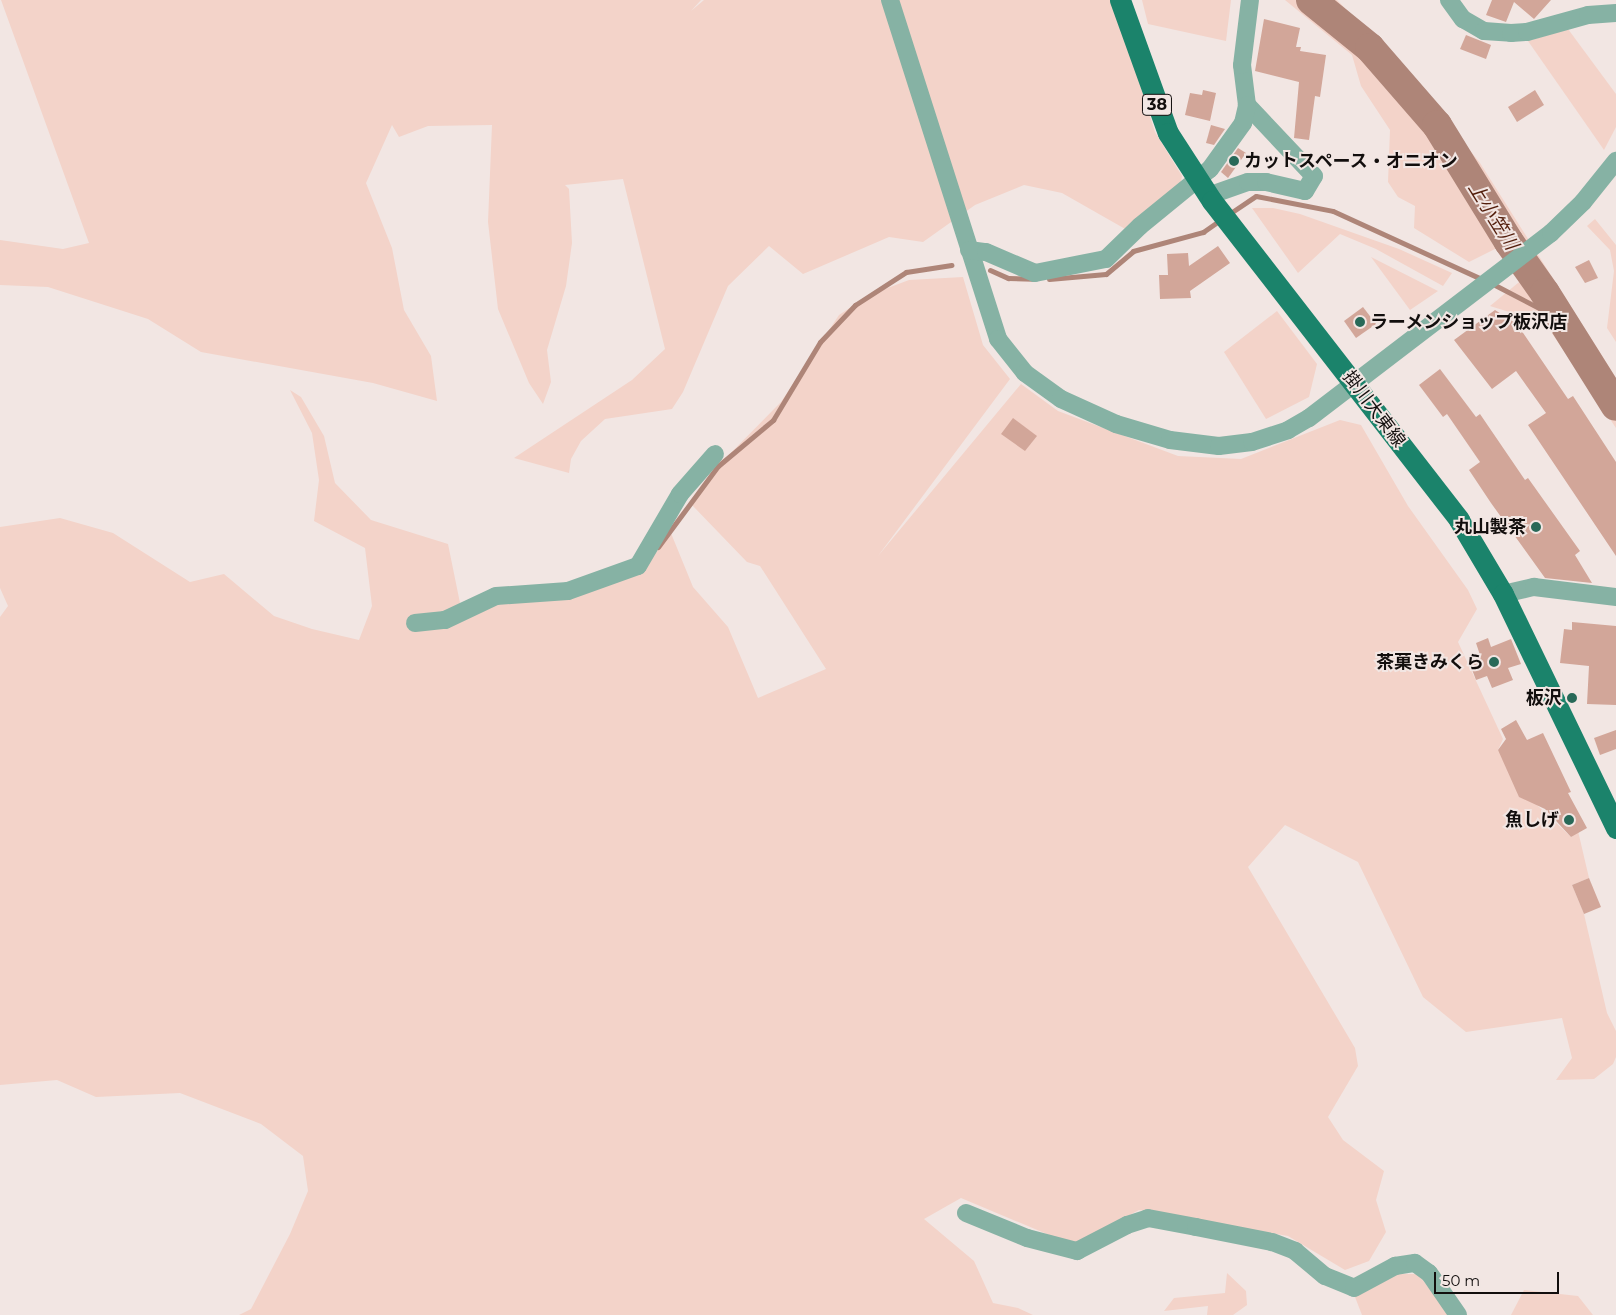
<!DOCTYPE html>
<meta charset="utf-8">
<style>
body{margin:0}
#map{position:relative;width:1616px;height:1315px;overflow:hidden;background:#f2e6e3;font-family:Montserrat,"Noto Sans JP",sans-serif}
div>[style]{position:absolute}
.green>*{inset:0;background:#f3d3c9}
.stream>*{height:5px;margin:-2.5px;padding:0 2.5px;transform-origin:2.5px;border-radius:2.5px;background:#ae8578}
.river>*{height:30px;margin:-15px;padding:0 15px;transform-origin:15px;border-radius:15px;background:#ae8578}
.building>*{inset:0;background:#d2a699}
.minor>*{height:18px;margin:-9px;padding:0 9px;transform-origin:9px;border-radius:9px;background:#86b2a4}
.major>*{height:21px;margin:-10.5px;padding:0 10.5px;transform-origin:10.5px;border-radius:10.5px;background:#1b836b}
.dots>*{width:14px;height:14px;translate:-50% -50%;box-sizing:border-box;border:2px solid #f2e6e3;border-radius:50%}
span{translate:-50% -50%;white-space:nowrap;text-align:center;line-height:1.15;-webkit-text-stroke:4px #f2e6e3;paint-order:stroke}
.shield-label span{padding:1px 4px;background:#f2e6e3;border:1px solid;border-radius:4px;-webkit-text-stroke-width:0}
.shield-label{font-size:16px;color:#120e0d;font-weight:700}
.poi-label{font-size:18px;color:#120e0d;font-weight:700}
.left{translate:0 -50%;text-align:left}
.right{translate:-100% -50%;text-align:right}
.street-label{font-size:18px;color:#120e0d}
.water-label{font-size:19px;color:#531e0c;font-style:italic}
.scale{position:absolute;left:1434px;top:1272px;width:125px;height:22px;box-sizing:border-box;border:2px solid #120e0d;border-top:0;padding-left:6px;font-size:15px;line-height:18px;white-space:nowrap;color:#120e0d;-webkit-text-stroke:4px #f2e6e3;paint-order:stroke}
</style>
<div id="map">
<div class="green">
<i style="clip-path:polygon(1px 0,701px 0,691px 11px,704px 0,1113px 0,1155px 132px,1182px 176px,1181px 182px,1127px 230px,1062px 193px,1024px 185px,975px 205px,923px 242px,889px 237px,803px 274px,769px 246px,728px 286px,683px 392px,672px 409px,605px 419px,581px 441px,571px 459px,569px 473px,514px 458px,632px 380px,665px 349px,623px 179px,565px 185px,569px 189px,572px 243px,566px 286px,547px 350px,551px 382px,543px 404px,529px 383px,498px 309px,488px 222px,492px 125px,428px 126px,399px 137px,392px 125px,366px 183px,392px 248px,404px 310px,431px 356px,437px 401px,373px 383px,201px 352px,148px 319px,48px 287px,0 285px,0 240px,63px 249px,89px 243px)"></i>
<i style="clip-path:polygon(1142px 0,1231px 0,1226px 41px,1148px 24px)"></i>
<i style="clip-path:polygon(1285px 0,1337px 0,1402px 66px,1480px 163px,1616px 378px,1616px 428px,1545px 323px,1490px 306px,1524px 278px,1501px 246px,1469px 262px,1414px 228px,1415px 206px,1398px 197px,1388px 182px,1390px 130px,1361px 86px,1352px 55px)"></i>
<i style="clip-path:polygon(1568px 29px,1616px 94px,1616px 127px,1604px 150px,1528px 41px)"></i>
<i style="clip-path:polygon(1252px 208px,1273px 208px,1300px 214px,1399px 249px,1452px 273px,1443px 286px,1376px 249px,1340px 234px,1298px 273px)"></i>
<i style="clip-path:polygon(1595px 219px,1616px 245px,1616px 342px,1607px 328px,1614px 271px,1610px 250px,1587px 226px)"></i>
<i style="clip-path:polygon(1371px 257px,1438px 291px,1410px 310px)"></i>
<i style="clip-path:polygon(963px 277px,983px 345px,1010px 379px,878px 556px,1021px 384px,1058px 411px,1178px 456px,1241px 459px,1340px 420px,1361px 425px,1408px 506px,1468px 590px,1477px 609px,1458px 642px,1503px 739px,1498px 750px,1538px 806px,1571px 837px,1578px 831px,1589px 878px,1572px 885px,1584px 914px,1607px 1013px,1616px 1031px,1616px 1057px,1613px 1064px,1594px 1079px,1556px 1080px,1572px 1058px,1562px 1018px,1466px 1032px,1423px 997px,1358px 862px,1285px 825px,1248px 867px,1355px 1048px,1358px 1066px,1328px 1117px,1343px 1140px,1384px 1171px,1376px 1200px,1386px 1232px,1369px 1261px,1345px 1270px,1288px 1236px,1139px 1210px,1073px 1245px,961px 1198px,924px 1219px,974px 1261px,993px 1303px,1018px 1308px,1033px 1315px,239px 1315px,251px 1309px,290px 1234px,308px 1191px,303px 1156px,261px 1124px,180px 1093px,96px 1097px,57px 1080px,0 1085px,0 617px,8px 606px,0 588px,0 527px,60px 518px,113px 533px,190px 582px,224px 574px,274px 616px,312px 629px,359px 640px,372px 606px,365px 548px,314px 521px,319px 480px,312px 433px,290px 390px,301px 397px,324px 436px,335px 483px,371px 520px,448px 544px,460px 603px,568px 591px,638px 566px,666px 521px,693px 587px,728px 627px,758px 698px,826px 669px,760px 566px,747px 562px,692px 505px,711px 473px,781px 402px,839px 315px,869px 295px,909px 280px)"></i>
<i style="clip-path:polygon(1277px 311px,1317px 364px,1309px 397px,1266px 419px,1224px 352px)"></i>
<i style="clip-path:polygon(1227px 1273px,1246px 1291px,1247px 1305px,1233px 1315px,1207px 1315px,1208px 1306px,1164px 1311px,1174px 1298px,1225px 1293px)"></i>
<i style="clip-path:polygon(1394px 1274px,1418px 1274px,1450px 1315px,1362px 1315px,1355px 1297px)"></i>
<i style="clip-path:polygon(1524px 1290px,1578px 1296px,1593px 1315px,1511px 1315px)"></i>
</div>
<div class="stream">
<i style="left:1229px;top:214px;width:32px;rotate:-34deg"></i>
<i style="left:1256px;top:196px;width:78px;rotate:11deg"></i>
<i style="left:1333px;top:211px;width:166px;rotate:24.6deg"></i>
<i style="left:990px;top:270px;width:20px;rotate:24deg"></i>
<i style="left:1008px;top:278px;width:25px;rotate:2deg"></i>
<i style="left:1049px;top:279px;width:57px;rotate:-5deg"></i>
<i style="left:1106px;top:274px;width:35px;rotate:-40deg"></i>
<i style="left:1133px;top:251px;width:73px;rotate:-15.2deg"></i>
<i style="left:1203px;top:232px;width:21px;rotate:-35deg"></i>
<i style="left:1491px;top:283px;width:78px;rotate:27.6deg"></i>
<i style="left:658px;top:547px;width:101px;rotate:-53.5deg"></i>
<i style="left:718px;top:466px;width:72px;rotate:-39.9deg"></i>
<i style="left:773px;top:420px;width:91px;rotate:-58.9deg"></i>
<i style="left:820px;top:342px;width:51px;rotate:-46.6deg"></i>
<i style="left:855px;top:305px;width:61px;rotate:-32.9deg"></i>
<i style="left:906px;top:272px;width:46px;rotate:-8.8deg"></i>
</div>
<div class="river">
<i style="left:1311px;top:0;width:76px;rotate:39.1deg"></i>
<i style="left:1370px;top:48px;width:102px;rotate:49deg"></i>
<i style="left:1437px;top:125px;width:137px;rotate:58.4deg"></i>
<i style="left:1509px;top:242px;width:62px;rotate:54.8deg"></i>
<i style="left:1545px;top:293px;width:133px;rotate:57.9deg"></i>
</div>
<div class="building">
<i style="clip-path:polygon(1492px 0,1551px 0,1534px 19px,1514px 2px,1506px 22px,1486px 15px)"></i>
<i style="clip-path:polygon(1264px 19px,1300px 28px,1296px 47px,1301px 47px,1300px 51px,1326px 55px,1320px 97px,1315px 96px,1309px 140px,1294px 138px,1299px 82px,1255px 71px)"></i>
<i style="clip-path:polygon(1466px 35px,1491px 45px,1486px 59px,1460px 49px)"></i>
<i style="clip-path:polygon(1203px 90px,1216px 93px,1210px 121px,1185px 115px,1190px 93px,1202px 95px)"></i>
<i style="clip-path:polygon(1535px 90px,1544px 105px,1517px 122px,1508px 107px)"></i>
<i style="clip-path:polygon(1211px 125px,1225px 129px,1214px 145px,1206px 143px)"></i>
<i style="clip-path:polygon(1238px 148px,1246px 153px,1228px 178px,1221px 172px)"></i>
<i style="clip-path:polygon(1218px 246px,1230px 263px,1190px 291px,1191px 298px,1160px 299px,1159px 275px,1168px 275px,1167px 254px,1188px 253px,1189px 266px)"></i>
<i style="clip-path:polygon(1589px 260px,1598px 278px,1585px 283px,1575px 267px)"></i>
<i style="clip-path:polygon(1363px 307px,1376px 324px,1356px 338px,1344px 321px)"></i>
<i style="clip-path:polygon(1495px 310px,1517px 324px,1568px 399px,1573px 396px,1616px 462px,1616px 556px,1528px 425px,1546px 413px,1516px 371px,1492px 389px,1454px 340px)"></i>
<i style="clip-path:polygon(1440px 369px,1476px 417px,1480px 414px,1525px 480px,1528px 478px,1580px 551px,1575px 555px,1592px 583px,1545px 578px,1491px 503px,1469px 470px,1480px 462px,1447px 414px,1443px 417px,1419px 385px)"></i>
<i style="clip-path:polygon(1013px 418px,1037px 436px,1025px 451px,1001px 434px)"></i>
<i style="clip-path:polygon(1572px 622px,1616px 626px,1616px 705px,1587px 704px,1589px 666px,1560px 663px,1564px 629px,1572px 630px)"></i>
<i style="clip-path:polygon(1488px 638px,1491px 647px,1511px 639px,1521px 664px,1508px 668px,1513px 680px,1492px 688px,1487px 676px,1476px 680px,1468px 659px,1480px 655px,1476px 643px)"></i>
<i style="clip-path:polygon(1516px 720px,1527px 740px,1543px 733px,1571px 792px,1568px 793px,1587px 828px,1571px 837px,1545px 809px,1519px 797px,1498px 750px,1506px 739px,1501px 729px)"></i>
<i style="clip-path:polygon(1616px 730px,1616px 749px,1600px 755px,1594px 738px)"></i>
<i style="clip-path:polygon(1589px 878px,1601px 907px,1584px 914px,1572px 885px)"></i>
</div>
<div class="minor">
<i style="left:890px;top:0;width:356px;rotate:72.3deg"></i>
<i style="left:998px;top:339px;width:43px;rotate:51.5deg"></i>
<i style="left:1025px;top:373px;width:44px;rotate:35.8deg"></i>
<i style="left:1061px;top:399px;width:60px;rotate:24.4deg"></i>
<i style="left:1116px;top:424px;width:56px;rotate:16.5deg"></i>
<i style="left:1170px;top:440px;width:49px;rotate:7deg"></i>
<i style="left:1219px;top:446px;width:33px;rotate:-7deg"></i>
<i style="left:1252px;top:442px;width:38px;rotate:-18deg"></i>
<i style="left:1288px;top:430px;width:24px;rotate:-30deg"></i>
<i style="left:1309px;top:418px;width:305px;rotate:-37.4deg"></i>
<i style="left:1551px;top:233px;width:45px;rotate:-44.1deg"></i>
<i style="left:1583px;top:202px;width:53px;rotate:-51.2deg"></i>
<i style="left:1449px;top:0;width:24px;rotate:54deg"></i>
<i style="left:1463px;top:19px;width:24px;rotate:30deg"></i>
<i style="left:1484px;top:31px;width:27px;rotate:4deg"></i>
<i style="left:1511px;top:33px;width:16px;rotate:-4deg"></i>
<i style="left:1527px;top:32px;width:63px;rotate:-15.6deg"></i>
<i style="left:1588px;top:15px;width:28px;rotate:-4deg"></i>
<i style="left:1208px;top:196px;width:42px;rotate:-19.3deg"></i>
<i style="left:1248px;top:182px;width:18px"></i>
<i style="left:1266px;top:182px;width:40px;rotate:13deg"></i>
<i style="left:1305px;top:191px;width:17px;rotate:-59deg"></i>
<i style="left:1314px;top:176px;width:98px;rotate:-133.3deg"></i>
<i style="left:1247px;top:105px;width:40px;rotate:-97.1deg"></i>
<i style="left:1242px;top:65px;width:65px;rotate:-83deg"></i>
<i style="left:969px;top:250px;width:17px;rotate:7deg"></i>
<i style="left:986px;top:252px;width:53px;rotate:23.2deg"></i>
<i style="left:1035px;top:273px;width:72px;rotate:-11.2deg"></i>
<i style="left:1106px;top:259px;width:47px;rotate:-44.1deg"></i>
<i style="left:1140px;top:226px;width:90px;rotate:-39.2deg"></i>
<i style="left:1210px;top:169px;width:57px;rotate:-54.3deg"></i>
<i style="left:1243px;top:123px;width:18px;rotate:-77deg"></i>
<i style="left:1503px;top:594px;width:32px;rotate:-13deg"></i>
<i style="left:1534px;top:587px;width:83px;rotate:7deg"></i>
<i style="left:415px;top:623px;width:30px;rotate:-6deg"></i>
<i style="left:445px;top:620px;width:56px;rotate:-25.2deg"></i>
<i style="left:496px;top:596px;width:72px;rotate:-4deg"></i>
<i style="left:568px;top:591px;width:74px;rotate:-19.7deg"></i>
<i style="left:638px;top:566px;width:83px;rotate:-59.7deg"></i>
<i style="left:680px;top:494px;width:53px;rotate:-48.8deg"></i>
<i style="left:966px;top:1213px;width:66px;rotate:22.3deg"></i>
<i style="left:1027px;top:1238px;width:52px;rotate:14.6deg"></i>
<i style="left:1077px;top:1251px;width:56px;rotate:-27.5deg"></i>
<i style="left:1127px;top:1225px;width:22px;rotate:-18deg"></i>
<i style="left:1148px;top:1218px;width:49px;rotate:10.6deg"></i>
<i style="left:1196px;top:1227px;width:77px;rotate:11.2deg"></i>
<i style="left:1272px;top:1242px;width:25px;rotate:21deg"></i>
<i style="left:1295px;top:1251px;width:39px;rotate:40deg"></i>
<i style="left:1325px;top:1276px;width:31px;rotate:22deg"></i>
<i style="left:1354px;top:1288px;width:47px;rotate:-28.2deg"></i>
<i style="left:1395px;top:1266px;width:20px;rotate:-9deg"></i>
<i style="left:1415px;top:1263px;width:17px;rotate:36deg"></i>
<i style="left:1429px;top:1273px;width:51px;rotate:55.4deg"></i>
</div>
<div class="major">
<i style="left:1120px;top:0;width:141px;rotate:70.2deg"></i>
<i style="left:1168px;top:133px;width:81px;rotate:57.1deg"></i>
<i style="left:1212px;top:201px;width:403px;rotate:52.2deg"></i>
<i style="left:1459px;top:520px;width:86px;rotate:59.3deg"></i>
<i style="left:1503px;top:594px;width:260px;rotate:64.2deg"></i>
</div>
<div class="dots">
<i style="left:1234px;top:161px;background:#286958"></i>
<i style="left:1360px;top:322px;background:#286958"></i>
<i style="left:1536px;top:527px;background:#286958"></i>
<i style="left:1494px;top:662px;background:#286958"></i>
<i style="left:1572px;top:698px;background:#286958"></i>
<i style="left:1569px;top:820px;background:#286958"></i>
</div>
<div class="shield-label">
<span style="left:1157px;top:105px">38</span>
</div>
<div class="poi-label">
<span class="left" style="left:1244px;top:161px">カットスペース・オニオン</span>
<span class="left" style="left:1370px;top:322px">ラーメンショップ板沢店</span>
<span class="right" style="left:1526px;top:527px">丸山製茶</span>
<span class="right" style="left:1484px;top:662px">茶菓きみくら</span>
<span class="right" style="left:1562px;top:698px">板沢</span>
<span class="right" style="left:1559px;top:820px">魚しげ</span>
</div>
<div class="street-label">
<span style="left:1374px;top:409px;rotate:53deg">掛川大東線</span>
</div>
<div class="water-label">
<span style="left:1493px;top:216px;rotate:58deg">上小笠川</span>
</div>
<div class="scale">50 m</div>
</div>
